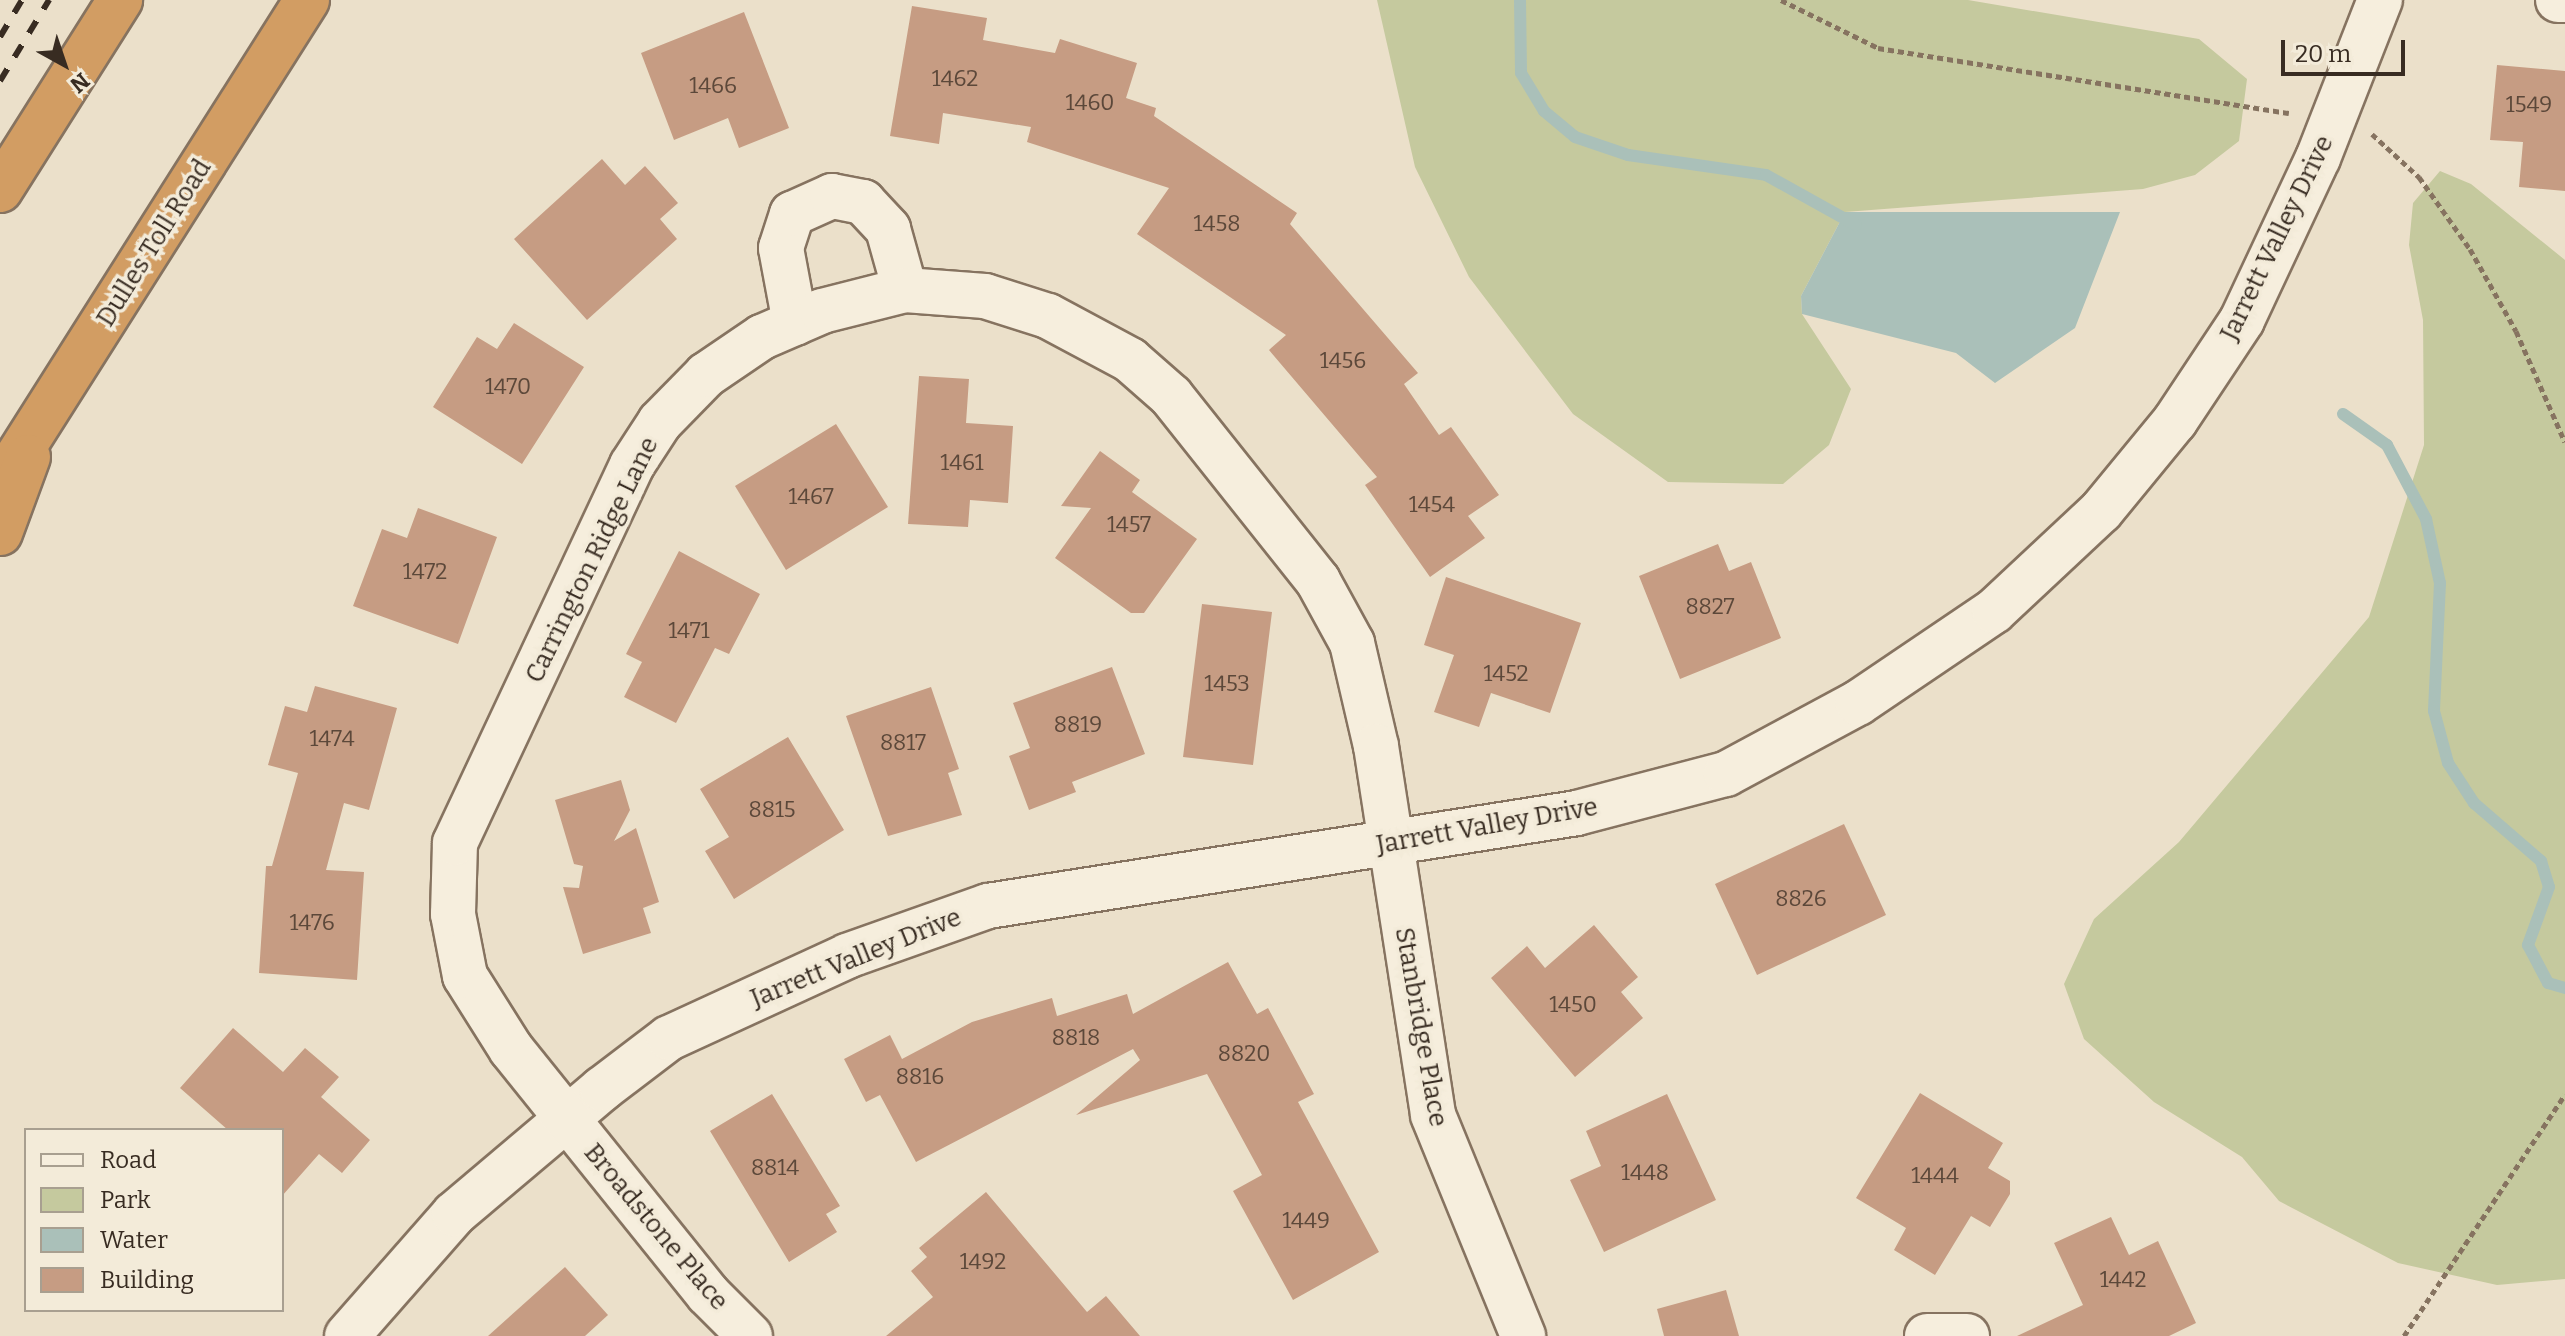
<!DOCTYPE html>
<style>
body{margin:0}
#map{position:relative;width:2565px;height:1336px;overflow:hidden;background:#ebe0ca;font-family:Bitter,serif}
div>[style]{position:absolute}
.green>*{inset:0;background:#c5c99e}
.water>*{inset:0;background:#aac0b9}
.stream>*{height:12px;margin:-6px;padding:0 6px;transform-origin:6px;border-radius:6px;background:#aac0b9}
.building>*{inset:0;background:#c69c83}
.path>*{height:5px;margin-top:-2.5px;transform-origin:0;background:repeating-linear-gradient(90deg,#867360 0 6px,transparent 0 10px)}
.roads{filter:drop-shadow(2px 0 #867360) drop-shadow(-2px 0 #867360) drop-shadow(0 2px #867360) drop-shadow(0 -2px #867360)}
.minor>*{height:44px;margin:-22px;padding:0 22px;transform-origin:22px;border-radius:22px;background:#f6eedd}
.highway>*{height:44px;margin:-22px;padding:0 22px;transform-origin:22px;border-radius:22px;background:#d29d63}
.rail>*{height:6px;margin-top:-3px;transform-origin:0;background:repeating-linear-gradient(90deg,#382c22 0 14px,transparent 0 28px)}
span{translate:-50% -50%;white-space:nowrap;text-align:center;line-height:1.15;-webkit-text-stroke:7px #f3ebd9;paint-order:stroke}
.number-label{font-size:22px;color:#5c483a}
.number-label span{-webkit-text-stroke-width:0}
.street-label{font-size:26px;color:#382c22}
.legend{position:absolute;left:24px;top:1128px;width:260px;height:184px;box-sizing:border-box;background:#f3ebd9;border:2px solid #a89f90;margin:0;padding:10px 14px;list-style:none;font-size:24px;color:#382c22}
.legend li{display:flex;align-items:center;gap:16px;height:40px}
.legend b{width:40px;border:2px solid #a89f90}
.north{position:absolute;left:24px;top:24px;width:80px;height:80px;-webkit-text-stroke:6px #f3ebd9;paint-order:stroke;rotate:140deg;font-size:22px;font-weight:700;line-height:32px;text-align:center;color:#382c22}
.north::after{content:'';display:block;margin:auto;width:28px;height:36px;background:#382c22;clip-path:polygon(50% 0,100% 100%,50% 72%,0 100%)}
.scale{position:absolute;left:2281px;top:40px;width:124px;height:36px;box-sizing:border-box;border:4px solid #382c22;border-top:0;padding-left:10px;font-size:24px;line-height:28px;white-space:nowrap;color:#382c22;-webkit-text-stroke:6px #f3ebd9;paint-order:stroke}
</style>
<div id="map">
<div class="green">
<i style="clip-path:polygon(1377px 0,1968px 0,2199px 39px,2247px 79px,2239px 141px,2195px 175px,2143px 189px,1845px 212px,1801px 296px,1802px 314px,1851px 389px,1829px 445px,1783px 484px,1668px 482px,1573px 414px,1469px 277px,1415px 167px)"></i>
<i style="clip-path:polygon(2440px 171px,2471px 184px,2565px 260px,2565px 1279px,2497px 1285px,2398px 1263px,2279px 1201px,2242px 1157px,2154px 1102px,2084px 1039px,2064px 984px,2094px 919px,2179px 842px,2369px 617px,2424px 445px,2423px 320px,2409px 245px,2413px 203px)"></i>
</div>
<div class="water">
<i style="clip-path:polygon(1845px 212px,2120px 212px,2075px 328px,1995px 383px,1956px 353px,1802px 314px,1801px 296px)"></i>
</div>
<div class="stream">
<i style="left:1520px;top:0;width:73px;rotate:89.2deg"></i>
<i style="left:1521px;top:73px;width:44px;rotate:58.8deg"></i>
<i style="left:1544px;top:111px;width:40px;rotate:40deg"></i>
<i style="left:1575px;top:137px;width:56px;rotate:18.8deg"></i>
<i style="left:1628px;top:155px;width:139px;rotate:8.2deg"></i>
<i style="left:1766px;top:175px;width:103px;rotate:29.1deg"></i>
<i style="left:2343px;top:414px;width:54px;rotate:35.2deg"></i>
<i style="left:2387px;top:445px;width:84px;rotate:62.2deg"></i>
<i style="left:2426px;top:519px;width:66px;rotate:77.7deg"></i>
<i style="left:2440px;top:583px;width:128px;rotate:92.7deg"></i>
<i style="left:2434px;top:711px;width:54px;rotate:74.9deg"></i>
<i style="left:2448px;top:763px;width:48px;rotate:57deg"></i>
<i style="left:2474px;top:803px;width:89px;rotate:40.9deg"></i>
<i style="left:2541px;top:861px;width:27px;rotate:73deg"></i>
<i style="left:2549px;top:887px;width:62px;rotate:109.9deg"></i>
<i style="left:2528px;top:945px;width:43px;rotate:62.2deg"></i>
<i style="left:2548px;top:983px;width:18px;rotate:16deg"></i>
</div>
<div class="building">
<i style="clip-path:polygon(912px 6px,987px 18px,983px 40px,1055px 53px,1060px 39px,1137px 63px,1126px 98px,1156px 108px,1154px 116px,1297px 213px,1290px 224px,1418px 373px,1404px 384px,1439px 435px,1451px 427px,1499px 495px,1468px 516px,1485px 538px,1430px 577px,1365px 485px,1377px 477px,1269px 350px,1286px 335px,1137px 234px,1169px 188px,1027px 142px,1031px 127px,943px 113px,939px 144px,890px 136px)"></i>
<i style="clip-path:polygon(744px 12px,789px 128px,739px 148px,728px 118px,674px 140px,641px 53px)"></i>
<i style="clip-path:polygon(2497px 65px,2565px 71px,2565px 191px,2519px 187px,2523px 142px,2490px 140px)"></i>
<i style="clip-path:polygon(602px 159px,625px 185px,645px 166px,678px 203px,660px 219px,677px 239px,587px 320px,514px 239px)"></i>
<i style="clip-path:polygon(514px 323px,584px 367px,522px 464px,433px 407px,477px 337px,497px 349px)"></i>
<i style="clip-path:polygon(919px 376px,969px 379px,966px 423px,1013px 426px,1008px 503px,970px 500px,968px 527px,908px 524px)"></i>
<i style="clip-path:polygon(836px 424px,888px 507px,786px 570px,735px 486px)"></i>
<i style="clip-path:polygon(1100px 451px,1140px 480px,1132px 492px,1197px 539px,1144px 613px,1131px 613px,1055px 558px,1091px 508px,1061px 506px)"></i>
<i style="clip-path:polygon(418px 508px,497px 537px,458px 644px,353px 606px,382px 529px,407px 538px)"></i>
<i style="clip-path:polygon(1718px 544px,1729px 571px,1751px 562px,1781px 638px,1680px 679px,1639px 576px)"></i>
<i style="clip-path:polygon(679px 551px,760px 594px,729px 654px,715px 648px,676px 723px,624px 697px,642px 662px,626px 654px)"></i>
<i style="clip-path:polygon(1446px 577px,1581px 623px,1550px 713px,1491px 693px,1479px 727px,1434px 712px,1454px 655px,1424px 645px)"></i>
<i style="clip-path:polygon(1202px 604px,1272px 612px,1253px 765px,1183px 757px)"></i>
<i style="clip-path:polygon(1112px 667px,1145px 754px,1072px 782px,1076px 792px,1029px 810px,1009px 756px,1030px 748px,1013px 703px)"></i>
<i style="clip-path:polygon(315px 686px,397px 708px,369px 810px,344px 803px,326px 870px,364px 872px,357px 980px,259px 973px,266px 866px,272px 866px,298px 773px,268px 765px,285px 706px,307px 712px)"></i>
<i style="clip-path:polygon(931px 687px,959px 769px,948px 773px,962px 815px,888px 836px,846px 716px)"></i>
<i style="clip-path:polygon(788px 737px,844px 830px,734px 899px,705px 851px,729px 837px,700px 789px)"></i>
<i style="clip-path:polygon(621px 780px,630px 810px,614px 841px,636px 828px,659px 902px,643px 908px,651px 933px,583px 954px,563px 887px,579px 888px,583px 866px,574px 864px,555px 800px)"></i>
<i style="clip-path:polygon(1844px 824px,1886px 915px,1757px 975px,1715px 884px)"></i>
<i style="clip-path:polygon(1594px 925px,1638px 977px,1621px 992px,1643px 1018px,1575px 1077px,1491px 978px,1527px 946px,1545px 968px)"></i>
<i style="clip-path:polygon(1228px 962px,1257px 1014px,1268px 1008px,1314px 1094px,1298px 1102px,1379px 1252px,1293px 1300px,1233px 1191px,1262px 1175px,1207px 1074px,1076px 1115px,1140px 1060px,1133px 1049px,916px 1162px,880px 1095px,866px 1102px,844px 1059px,890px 1035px,902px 1059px,972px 1022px,1052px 998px,1057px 1016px,1127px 994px,1133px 1014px)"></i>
<i style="clip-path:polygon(233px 1028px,283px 1072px,305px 1048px,339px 1077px,321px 1097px,370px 1140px,342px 1173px,319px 1154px,282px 1196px,282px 1130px,228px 1130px,180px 1088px)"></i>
<i style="clip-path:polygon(1920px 1093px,2003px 1143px,1988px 1168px,2010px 1181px,2010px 1194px,1990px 1227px,1971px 1216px,1935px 1275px,1894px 1250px,1906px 1228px,1856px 1198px)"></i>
<i style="clip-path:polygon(772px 1094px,840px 1206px,826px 1214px,837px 1232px,789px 1262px,710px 1131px)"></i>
<i style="clip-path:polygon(1667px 1094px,1716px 1200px,1604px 1252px,1570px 1180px,1601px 1166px,1586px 1131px)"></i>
<i style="clip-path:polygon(986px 1192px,1087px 1312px,1106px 1296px,1140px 1336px,886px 1336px,933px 1297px,911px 1271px,927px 1257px,919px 1248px)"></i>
<i style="clip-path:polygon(2111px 1217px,2129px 1255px,2158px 1241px,2196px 1323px,2169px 1336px,2017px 1336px,2083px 1305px,2054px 1243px)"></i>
<i style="clip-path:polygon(565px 1267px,608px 1315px,585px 1336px,488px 1336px)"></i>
<i style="clip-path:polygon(1726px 1290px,1739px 1336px,1664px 1336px,1657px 1309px)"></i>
</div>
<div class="path">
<i style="left:1781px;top:0;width:108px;rotate:26.3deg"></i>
<i style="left:1878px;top:48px;width:416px;rotate:9deg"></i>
<i style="left:2372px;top:134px;width:64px;rotate:42.5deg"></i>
<i style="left:2419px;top:177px;width:88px;rotate:54.7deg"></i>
<i style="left:2470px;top:249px;width:94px;rotate:60.7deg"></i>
<i style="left:2516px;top:331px;width:121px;rotate:66.2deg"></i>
<i style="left:2404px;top:1336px;width:290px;rotate:-56.3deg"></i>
</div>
<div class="roads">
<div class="minor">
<i style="left:2558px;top:0;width:7px"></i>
<i style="left:795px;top:323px;width:76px;rotate:-100.6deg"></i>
<i style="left:781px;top:248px;width:36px;rotate:-72deg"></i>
<i style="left:792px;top:214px;width:44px;rotate:-24.2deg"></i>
<i style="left:832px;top:196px;width:32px;rotate:11deg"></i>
<i style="left:863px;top:202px;width:37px;rotate:47deg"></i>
<i style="left:888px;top:229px;width:63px;rotate:74.4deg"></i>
<i style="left:347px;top:1336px;width:162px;rotate:-48.7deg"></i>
<i style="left:454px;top:1214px;width:194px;rotate:-40.2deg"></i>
<i style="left:602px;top:1089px;width:84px;rotate:-37.3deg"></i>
<i style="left:669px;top:1038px;width:196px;rotate:-24.7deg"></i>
<i style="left:847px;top:956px;width:150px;rotate:-19.5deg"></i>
<i style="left:988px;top:906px;width:596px;rotate:-8.97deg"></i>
<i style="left:1577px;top:813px;width:154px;rotate:-14.7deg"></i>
<i style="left:1726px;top:774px;width:150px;rotate:-28.3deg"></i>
<i style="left:1858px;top:703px;width:164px;rotate:-34.1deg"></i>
<i style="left:1994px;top:611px;width:146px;rotate:-43.1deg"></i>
<i style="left:2101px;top:511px;width:117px;rotate:-50.6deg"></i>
<i style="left:2175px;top:421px;width:121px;rotate:-56.4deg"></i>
<i style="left:2242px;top:320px;width:179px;rotate:-64.9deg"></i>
<i style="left:2318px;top:158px;width:170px;rotate:-68.6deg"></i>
<i style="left:750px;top:1336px;width:59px;rotate:-135deg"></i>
<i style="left:708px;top:1294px;width:314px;rotate:-128.8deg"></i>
<i style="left:511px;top:1049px;width:86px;rotate:-122.2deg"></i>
<i style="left:465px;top:976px;width:63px;rotate:-101deg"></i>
<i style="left:453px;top:914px;width:71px;rotate:-88.4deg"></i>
<i style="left:455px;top:843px;width:417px;rotate:-64.9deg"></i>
<i style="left:632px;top:465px;width:51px;rotate:-56.9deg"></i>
<i style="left:660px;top:422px;width:66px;rotate:-45.6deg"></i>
<i style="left:706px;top:375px;width:68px;rotate:-34.2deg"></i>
<i style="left:762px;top:337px;width:65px;rotate:-23.4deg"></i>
<i style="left:822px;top:311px;width:86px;rotate:-14.2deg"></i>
<i style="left:905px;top:290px;width:80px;rotate:4.3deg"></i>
<i style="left:985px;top:296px;width:66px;rotate:17.6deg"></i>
<i style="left:1048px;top:316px;width:93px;rotate:28.2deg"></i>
<i style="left:1130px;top:360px;width:55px;rotate:41.3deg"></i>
<i style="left:1171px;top:396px;width:236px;rotate:51.5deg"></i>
<i style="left:1318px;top:581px;width:71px;rotate:61.3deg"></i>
<i style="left:1352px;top:643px;width:106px;rotate:76.9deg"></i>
<i style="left:1376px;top:746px;width:373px;rotate:81.2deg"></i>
<i style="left:1433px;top:1115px;width:239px;rotate:67.8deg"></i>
<i style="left:1927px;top:1336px;width:40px"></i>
</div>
<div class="highway">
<i style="left:0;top:190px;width:225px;rotate:-57.7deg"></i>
<i style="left:0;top:484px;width:573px;rotate:-57.61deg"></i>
<i style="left:0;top:533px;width:81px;rotate:-69.8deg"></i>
</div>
</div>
<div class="rail">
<i style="left:0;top:37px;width:43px;rotate:-59.3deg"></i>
<i style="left:0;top:81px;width:95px;rotate:-58.8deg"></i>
</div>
<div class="number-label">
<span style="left:955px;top:79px">1462</span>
<span style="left:713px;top:86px">1466</span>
<span style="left:1090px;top:103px">1460</span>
<span style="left:2529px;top:105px">1549</span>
<span style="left:1217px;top:224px">1458</span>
<span style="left:1343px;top:361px">1456</span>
<span style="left:508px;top:387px">1470</span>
<span style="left:962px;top:463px">1461</span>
<span style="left:811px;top:497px">1467</span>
<span style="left:1432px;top:505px">1454</span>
<span style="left:1129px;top:525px">1457</span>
<span style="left:425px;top:572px">1472</span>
<span style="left:1710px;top:607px">8827</span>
<span style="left:689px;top:631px">1471</span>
<span style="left:1506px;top:674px">1452</span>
<span style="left:1227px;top:684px">1453</span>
<span style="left:1078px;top:725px">8819</span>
<span style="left:332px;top:739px">1474</span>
<span style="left:903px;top:743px">8817</span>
<span style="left:772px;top:810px">8815</span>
<span style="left:1801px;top:899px">8826</span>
<span style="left:312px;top:923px">1476</span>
<span style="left:1573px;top:1005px">1450</span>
<span style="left:1076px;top:1038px">8818</span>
<span style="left:1244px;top:1054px">8820</span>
<span style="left:920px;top:1077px">8816</span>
<span style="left:775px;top:1168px">8814</span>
<span style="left:1645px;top:1173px">1448</span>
<span style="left:1935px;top:1176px">1444</span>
<span style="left:1306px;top:1221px">1449</span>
<span style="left:983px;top:1262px">1492</span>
<span style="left:2123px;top:1280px">1442</span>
</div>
<div class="street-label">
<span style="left:2277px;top:238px;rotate:-64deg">Jarrett Valley Drive</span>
<span style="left:154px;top:243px;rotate:-58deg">Dulles Toll Road</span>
<span style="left:592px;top:560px;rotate:-64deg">Carrington Ridge Lane</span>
<span style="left:1487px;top:826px;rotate:-10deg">Jarrett Valley Drive</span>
<span style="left:856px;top:958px;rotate:-22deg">Jarrett Valley Drive</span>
<span style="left:1421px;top:1027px;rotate:80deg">Stanbridge Place</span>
<span style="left:656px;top:1227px;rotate:50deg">Broadstone Place</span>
</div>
<ul class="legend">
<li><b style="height:10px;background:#f6eedd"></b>Road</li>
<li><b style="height:22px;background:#c5c99e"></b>Park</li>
<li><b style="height:22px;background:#aac0b9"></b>Water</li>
<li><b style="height:22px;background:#c69c83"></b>Building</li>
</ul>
<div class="north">N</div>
<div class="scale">20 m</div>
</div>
